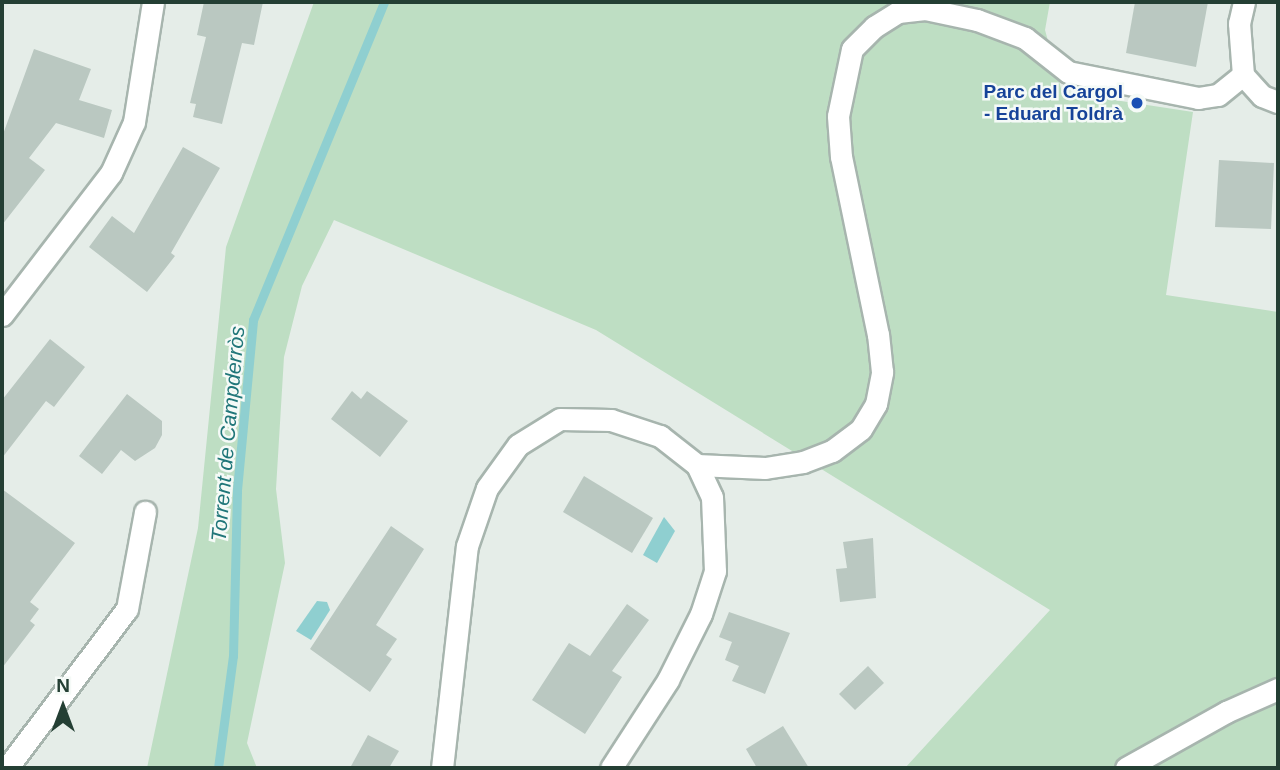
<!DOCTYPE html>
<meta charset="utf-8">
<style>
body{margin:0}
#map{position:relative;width:1280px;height:770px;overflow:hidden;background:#e5ede8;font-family:Helvetica,sans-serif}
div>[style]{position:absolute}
.green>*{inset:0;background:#bedec3}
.water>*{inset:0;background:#8fcfd0}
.stream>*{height:9px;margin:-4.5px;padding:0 4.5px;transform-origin:4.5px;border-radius:4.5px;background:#8fcfd0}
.building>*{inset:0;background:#bac8c1}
.roads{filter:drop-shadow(2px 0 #a7b5ae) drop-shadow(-2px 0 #a7b5ae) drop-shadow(0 2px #a7b5ae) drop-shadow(0 -2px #a7b5ae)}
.street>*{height:21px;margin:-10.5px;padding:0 10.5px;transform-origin:10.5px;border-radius:10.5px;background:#fff}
.dots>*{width:19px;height:19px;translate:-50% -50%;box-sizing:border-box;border:4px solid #f5faf7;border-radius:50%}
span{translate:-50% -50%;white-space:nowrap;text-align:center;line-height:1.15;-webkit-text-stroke:5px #f5faf7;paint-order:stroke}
.transit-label{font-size:19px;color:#164399;font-weight:700}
.right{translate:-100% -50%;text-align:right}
.water-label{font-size:21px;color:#207679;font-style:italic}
.frame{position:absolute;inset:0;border:4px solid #243f34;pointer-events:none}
.north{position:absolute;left:28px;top:672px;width:70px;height:70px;-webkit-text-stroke:5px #f5faf7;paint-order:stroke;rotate:0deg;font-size:19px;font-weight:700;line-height:28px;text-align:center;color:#243f34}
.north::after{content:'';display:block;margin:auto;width:24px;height:32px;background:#243f34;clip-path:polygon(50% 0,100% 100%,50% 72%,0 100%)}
</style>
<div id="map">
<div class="green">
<i style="clip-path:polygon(314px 2px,1050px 2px,1045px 30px,1062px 92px,1193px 112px,1166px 295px,1278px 312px,1278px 768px,905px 768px,1050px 610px,596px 330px,334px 220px,302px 286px,284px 357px,276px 489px,285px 563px,247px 743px,257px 768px,147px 768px,198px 528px,226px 247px)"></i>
</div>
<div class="water">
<i style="clip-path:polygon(664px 517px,675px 531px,657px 563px,643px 555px)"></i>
<i style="clip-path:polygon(317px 601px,327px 602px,330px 610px,311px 640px,296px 631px)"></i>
</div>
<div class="stream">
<i style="left:218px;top:768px;width:113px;rotate:-82.4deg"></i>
<i style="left:233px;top:656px;width:166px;rotate:-88.6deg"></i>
<i style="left:237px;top:490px;width:171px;rotate:-84.6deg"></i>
<i style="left:253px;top:320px;width:344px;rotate:-67.6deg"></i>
</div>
<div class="building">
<i style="clip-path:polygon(204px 2px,263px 2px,254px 45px,242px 43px,222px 124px,193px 117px,196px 104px,190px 103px,206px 37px,197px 35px)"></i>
<i style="clip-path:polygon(1135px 2px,1208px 2px,1196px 67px,1126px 53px)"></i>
<i style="clip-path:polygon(34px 49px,91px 69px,79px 100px,112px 110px,104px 138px,56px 123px,29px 158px,45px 170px,2px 225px,2px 137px)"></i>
<i style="clip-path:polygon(183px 147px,220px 168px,171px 253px,175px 256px,147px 292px,89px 247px,112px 216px,134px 233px)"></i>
<i style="clip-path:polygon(1219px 160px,1274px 163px,1271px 229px,1215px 227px)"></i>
<i style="clip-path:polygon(50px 339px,85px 367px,54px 407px,46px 401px,2px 458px,2px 400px)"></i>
<i style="clip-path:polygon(352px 391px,361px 399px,367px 391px,408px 421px,380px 457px,331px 419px)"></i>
<i style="clip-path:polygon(127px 394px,162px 421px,162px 435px,155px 448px,135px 461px,121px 450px,102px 474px,79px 456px)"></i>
<i style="clip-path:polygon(584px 476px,653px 518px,632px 553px,563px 512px)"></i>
<i style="clip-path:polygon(2px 489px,75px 543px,30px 602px,39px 609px,30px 621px,35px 625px,2px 668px)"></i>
<i style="clip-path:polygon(391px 526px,424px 549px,376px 625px,397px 639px,386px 655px,392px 659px,370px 692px,310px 649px)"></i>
<i style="clip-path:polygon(873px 538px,876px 598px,840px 602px,836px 569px,847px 568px,843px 542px)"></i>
<i style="clip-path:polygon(627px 604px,649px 620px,612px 671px,622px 677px,585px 734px,532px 700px,569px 643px,590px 656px)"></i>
<i style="clip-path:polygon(729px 612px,790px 633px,765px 694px,732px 681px,739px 666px,725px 660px,732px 642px,719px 637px)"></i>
<i style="clip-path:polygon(868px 666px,884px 683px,855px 710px,839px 694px)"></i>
<i style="clip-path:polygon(783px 726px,809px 768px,757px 768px,746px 749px)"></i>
<i style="clip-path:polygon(368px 735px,399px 751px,389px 768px,350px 768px)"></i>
</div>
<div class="roads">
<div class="street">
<i style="left:1244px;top:2px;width:22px;rotate:103deg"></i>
<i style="left:1239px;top:23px;width:52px;rotate:85.6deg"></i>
<i style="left:1243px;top:75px;width:28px;rotate:48deg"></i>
<i style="left:1262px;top:96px;width:17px;rotate:21deg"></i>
<i style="left:2px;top:315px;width:179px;rotate:-52.5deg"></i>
<i style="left:111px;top:173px;width:56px;rotate:-65.7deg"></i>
<i style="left:134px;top:122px;width:121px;rotate:-81deg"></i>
<i style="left:697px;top:465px;width:68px;rotate:2.5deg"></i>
<i style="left:765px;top:468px;width:38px;rotate:-9deg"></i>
<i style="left:803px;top:462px;width:31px;rotate:-21deg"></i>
<i style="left:832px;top:451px;width:36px;rotate:-37deg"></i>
<i style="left:861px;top:429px;width:29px;rotate:-59deg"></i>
<i style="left:876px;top:404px;width:33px;rotate:-79deg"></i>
<i style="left:882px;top:372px;width:37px;rotate:-96deg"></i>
<i style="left:878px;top:335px;width:182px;rotate:-101.7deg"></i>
<i style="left:841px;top:157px;width:41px;rotate:-94.2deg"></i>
<i style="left:838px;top:116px;width:68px;rotate:-78.2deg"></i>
<i style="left:852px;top:49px;width:31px;rotate:-45deg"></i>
<i style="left:874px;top:27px;width:28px;rotate:-32deg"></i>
<i style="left:898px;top:12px;width:27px;rotate:-6deg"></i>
<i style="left:925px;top:9px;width:53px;rotate:11.9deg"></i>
<i style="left:977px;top:20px;width:51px;rotate:20.6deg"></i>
<i style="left:1025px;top:38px;width:55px;rotate:38.3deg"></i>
<i style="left:1068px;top:72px;width:133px;rotate:11.3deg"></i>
<i style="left:1198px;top:98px;width:20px;rotate:-9deg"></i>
<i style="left:1218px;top:95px;width:32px;rotate:-39deg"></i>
<i style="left:7px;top:768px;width:199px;rotate:-53deg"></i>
<i style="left:127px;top:609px;width:99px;rotate:-79.5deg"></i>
<i style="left:442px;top:768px;width:223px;rotate:-83.6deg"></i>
<i style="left:467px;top:546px;width:61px;rotate:-71deg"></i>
<i style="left:487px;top:488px;width:53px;rotate:-54.2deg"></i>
<i style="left:518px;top:445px;width:49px;rotate:-31.8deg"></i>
<i style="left:560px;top:419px;width:51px;rotate:1.1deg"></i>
<i style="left:611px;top:420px;width:52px;rotate:18.1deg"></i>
<i style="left:660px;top:436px;width:47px;rotate:38.1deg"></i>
<i style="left:697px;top:465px;width:35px;rotate:65deg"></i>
<i style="left:712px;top:497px;width:74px;rotate:87.7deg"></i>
<i style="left:715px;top:571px;width:45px;rotate:108deg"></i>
<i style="left:701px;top:614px;width:74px;rotate:116.6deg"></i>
<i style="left:668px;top:680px;width:105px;rotate:122.9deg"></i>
<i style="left:1126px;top:768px;width:115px;rotate:-29.2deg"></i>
<i style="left:1226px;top:712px;width:57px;rotate:-23.9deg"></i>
</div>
</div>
<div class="dots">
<i style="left:1137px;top:103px;background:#1a4fb4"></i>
</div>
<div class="transit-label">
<span class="right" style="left:1123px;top:103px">Parc del Cargol<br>- Eduard Toldrà</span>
</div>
<div class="water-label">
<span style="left:228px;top:434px;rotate:-85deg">Torrent de Campderròs</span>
</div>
<div class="frame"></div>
<div class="north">N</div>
</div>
